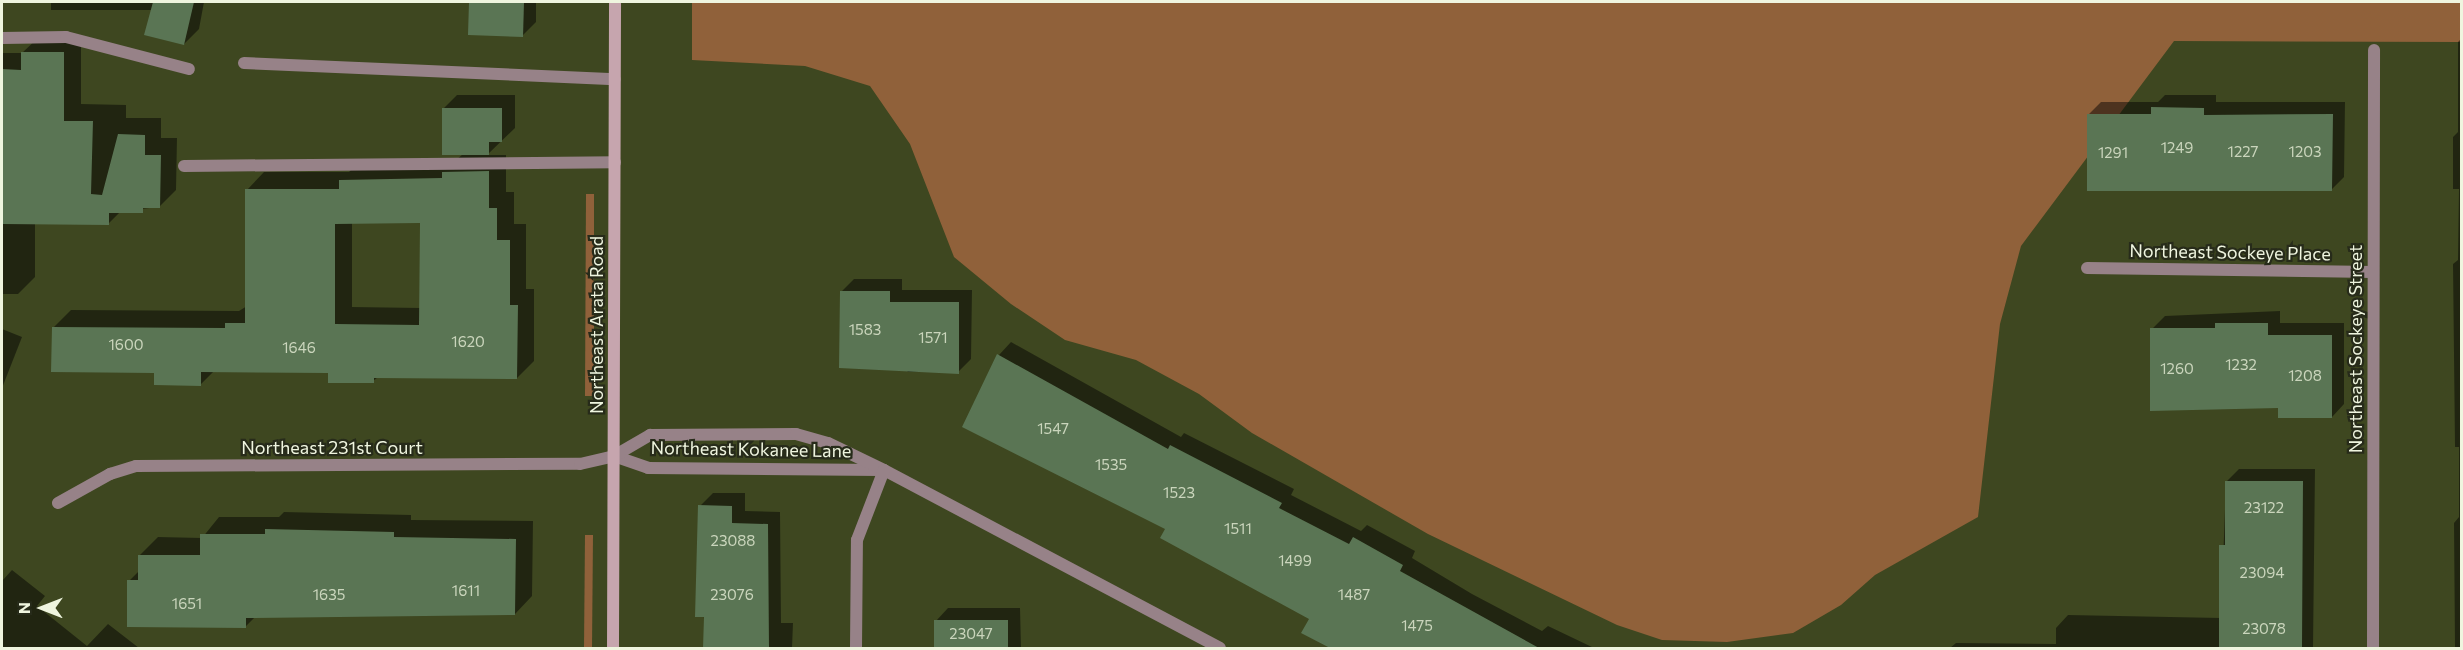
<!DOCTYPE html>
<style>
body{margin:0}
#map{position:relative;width:2463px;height:650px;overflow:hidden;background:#3e4720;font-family:Commissioner,sans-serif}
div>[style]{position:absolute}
.green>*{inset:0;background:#90613a}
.shadow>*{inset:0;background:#0007}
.building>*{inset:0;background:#5a7554}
.lane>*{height:12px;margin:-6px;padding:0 6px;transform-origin:6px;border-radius:6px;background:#978288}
.street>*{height:12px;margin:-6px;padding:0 6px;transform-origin:6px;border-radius:6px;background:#978288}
.secondary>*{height:12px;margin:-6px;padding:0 6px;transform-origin:6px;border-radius:6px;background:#c6a5ae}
span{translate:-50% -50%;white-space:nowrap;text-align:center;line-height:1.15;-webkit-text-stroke:4.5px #272b1a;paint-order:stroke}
.number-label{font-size:15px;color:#cad5bc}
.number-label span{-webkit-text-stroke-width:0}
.street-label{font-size:18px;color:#eff5df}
.frame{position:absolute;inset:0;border:3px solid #eff5df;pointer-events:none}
.north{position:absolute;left:12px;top:578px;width:60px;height:60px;-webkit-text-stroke:4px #272b1a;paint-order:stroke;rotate:270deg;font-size:16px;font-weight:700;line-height:24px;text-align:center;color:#eff5df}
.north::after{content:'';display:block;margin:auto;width:21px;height:27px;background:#eff5df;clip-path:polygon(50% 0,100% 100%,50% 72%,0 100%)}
</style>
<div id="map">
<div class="green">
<i style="clip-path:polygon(692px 2px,2461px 2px,2462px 42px,2174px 41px,2021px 246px,2000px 324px,1978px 517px,1875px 575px,1841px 605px,1793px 633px,1727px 642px,1662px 640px,1617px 625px,1428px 534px,1252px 433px,1199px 394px,1136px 360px,1065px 340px,1011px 304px,954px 257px,910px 144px,870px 86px,805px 66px,692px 60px)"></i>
<i style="clip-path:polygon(586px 194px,594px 194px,594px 396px,585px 396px)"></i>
<i style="clip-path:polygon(585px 535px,593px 535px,592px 648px,584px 648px)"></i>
</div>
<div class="shadow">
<i style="clip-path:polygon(51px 2px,204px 2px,199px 29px,184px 44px,152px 10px,51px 10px)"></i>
<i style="clip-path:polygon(471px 2px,536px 2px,536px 22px,523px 35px,470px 34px)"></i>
<i style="clip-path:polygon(40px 36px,81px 36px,81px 104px,126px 105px,126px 118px,161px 118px,161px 138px,177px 138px,176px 190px,159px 207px,121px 211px,108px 224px,35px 223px,35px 277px,18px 294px,2px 294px,2px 53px,22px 53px)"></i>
<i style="clip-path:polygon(2462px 38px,2462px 648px,2455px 648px,2454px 523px,2459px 517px,2459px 447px,2455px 447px,2453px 264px,2458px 260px,2459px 189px,2453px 189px,2453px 137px,2458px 132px,2458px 42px)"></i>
<i style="clip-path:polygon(evenodd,457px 95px,515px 95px,515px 128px,487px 155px,506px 155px,506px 192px,514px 192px,514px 224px,526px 224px,526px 289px,534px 289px,534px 361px,517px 378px,378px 377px,373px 381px,330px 371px,214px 371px,201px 384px,155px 371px,54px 327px,71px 310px,239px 311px,247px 306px,247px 190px,264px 172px,349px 172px,358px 163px,455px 161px,463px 154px,444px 108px,457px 95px,421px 221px,421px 308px,352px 307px,352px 222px,421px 221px)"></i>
<i style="clip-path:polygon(2165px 95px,2216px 95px,2216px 102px,2345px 102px,2344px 177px,2332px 189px,2088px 115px,2101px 102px,2158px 102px)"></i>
<i style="clip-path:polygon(854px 279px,902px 279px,902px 290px,972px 290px,971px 359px,958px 372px,908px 372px,841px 292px)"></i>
<i style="clip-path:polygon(2280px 311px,2280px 323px,2344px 323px,2344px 404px,2332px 417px,2279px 406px,2152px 329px,2165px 316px)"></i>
<i style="clip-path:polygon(2px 329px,22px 337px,2px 388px)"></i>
<i style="clip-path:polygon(1011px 342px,1181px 437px,1184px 433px,1294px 489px,1291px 495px,1361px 531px,1367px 525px,1415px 551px,1412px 558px,1472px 594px,1542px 631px,1548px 626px,1594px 648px,1369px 648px,1311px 618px,1167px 528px,964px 426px,999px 355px)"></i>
<i style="clip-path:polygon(2239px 469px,2315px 469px,2313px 648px,1950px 648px,1956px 643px,2056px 644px,2056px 628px,2068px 615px,2221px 618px,2226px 482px)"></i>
<i style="clip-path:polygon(713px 493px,745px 493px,745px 511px,780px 512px,781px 623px,793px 623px,792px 648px,705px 648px,700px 506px)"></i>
<i style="clip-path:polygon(284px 512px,411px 515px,411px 520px,533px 521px,532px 596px,515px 614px,255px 617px,246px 626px,129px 581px,140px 570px,140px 555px,158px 537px,202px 538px,219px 517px,279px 517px)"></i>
<i style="clip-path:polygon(12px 570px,45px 596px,37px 606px,87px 646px,108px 624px,139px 648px,2px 648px,2px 581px)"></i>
<i style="clip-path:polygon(948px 608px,1020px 608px,1021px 648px,935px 648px,936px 621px)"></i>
</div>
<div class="building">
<i style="clip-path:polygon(153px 2px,194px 2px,184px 45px,144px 35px)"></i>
<i style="clip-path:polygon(469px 2px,524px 2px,523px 37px,468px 35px)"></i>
<i style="clip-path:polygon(21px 52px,64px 52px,64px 121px,93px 121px,91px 194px,102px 195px,118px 134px,145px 135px,145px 155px,161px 155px,160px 208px,143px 208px,143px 213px,109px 213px,109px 225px,2px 224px,2px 69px,21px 70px)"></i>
<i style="clip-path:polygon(2151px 107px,2204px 108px,2204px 115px,2333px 114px,2332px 191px,2087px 191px,2087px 114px,2151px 114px)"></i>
<i style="clip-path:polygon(442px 108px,502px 108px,502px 142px,489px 142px,489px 155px,442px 155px)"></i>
<i style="clip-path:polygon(evenodd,489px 171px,489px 208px,497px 208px,497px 240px,510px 240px,510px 305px,518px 305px,517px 379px,374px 378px,374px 383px,328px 383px,328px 373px,201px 372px,201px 386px,154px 385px,154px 373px,51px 372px,52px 327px,225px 328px,225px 323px,245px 323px,245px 189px,339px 189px,339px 180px,442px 178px,442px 172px,489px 171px,420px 223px,419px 325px,335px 324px,335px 224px,420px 223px)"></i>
<i style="clip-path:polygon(840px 291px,890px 291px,890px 302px,959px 302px,959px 374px,839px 368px)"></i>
<i style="clip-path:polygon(2215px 323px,2268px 323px,2268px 335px,2332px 335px,2332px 418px,2278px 418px,2278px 408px,2150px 411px,2150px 328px,2215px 328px)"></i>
<i style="clip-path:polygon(997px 354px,1168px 449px,1170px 445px,1282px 503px,1279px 508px,1349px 544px,1353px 537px,1403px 565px,1400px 571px,1539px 648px,1330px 648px,1301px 633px,1309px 619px,1160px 538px,1165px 529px,962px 427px)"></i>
<i style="clip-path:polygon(2225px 481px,2303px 481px,2302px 648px,2219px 648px,2219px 545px,2225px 545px)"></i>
<i style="clip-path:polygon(698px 505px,732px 506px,732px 523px,768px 524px,769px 648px,703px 648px,704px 617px,695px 617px)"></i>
<i style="clip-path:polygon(265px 529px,394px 532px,394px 537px,516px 539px,515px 615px,246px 618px,246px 628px,127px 627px,127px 580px,138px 580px,138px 555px,200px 555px,200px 534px,265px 534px)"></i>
<i style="clip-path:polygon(934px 620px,1008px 620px,1008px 648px,934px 648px)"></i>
</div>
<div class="lane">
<i style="left:2px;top:38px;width:64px;rotate:-0.9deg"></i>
<i style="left:66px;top:37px;width:127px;rotate:14.6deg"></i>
<i style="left:244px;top:63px;width:371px;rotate:2.5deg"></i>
<i style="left:184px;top:166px;width:431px;rotate:-0.5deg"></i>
</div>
<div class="street">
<i style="left:2087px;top:268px;width:286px;rotate:0.8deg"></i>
<i style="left:614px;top:456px;width:36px;rotate:19deg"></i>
<i style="left:648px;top:468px;width:232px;rotate:0.5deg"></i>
<i style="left:58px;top:503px;width:60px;rotate:-29.1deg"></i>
<i style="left:110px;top:474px;width:27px;rotate:-17deg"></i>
<i style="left:136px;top:466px;width:444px;rotate:-0.3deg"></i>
<i style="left:580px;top:464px;width:35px;rotate:-13deg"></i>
<i style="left:614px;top:456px;width:42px;rotate:-30.3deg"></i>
<i style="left:650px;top:435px;width:146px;rotate:-0.4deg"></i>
<i style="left:796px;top:434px;width:33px;rotate:16deg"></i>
<i style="left:828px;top:443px;width:62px;rotate:25.7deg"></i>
<i style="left:884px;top:470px;width:380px;rotate:27.9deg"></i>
<i style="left:856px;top:648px;width:108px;rotate:-89.5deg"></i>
<i style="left:857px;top:540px;width:75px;rotate:-68.9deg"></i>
<i style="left:2373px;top:648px;width:598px;rotate:-89.9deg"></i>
</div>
<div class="secondary">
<i style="left:613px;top:648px;width:646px;rotate:-89.82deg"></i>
</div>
<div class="number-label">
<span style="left:2177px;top:148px">1249</span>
<span style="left:2243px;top:152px">1227</span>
<span style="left:2305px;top:152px">1203</span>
<span style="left:2113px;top:153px">1291</span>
<span style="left:865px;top:330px">1583</span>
<span style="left:933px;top:338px">1571</span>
<span style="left:468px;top:342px">1620</span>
<span style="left:126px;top:345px">1600</span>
<span style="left:299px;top:348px">1646</span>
<span style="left:2241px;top:365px">1232</span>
<span style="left:2177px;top:369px">1260</span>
<span style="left:2305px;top:376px">1208</span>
<span style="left:1053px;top:429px">1547</span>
<span style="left:1111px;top:465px">1535</span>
<span style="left:1179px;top:493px">1523</span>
<span style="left:2264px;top:508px">23122</span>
<span style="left:1238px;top:529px">1511</span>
<span style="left:733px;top:541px">23088</span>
<span style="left:1295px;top:561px">1499</span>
<span style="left:2262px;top:573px">23094</span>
<span style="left:466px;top:591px">1611</span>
<span style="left:329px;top:595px">1635</span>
<span style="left:732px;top:595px">23076</span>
<span style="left:1354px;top:595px">1487</span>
<span style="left:187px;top:604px">1651</span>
<span style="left:1417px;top:626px">1475</span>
<span style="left:2264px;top:629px">23078</span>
<span style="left:971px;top:634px">23047</span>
</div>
<div class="street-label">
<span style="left:2230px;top:252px;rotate:1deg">Northeast Sockeye Place</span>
<span style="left:596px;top:325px;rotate:-90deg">Northeast Arata Road</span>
<span style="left:2355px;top:349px;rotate:-90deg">Northeast Sockeye Street</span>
<span style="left:332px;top:447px">Northeast 231st Court</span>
<span style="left:751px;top:449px;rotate:1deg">Northeast Kokanee Lane</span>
</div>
<div class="frame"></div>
<div class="north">N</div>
</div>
